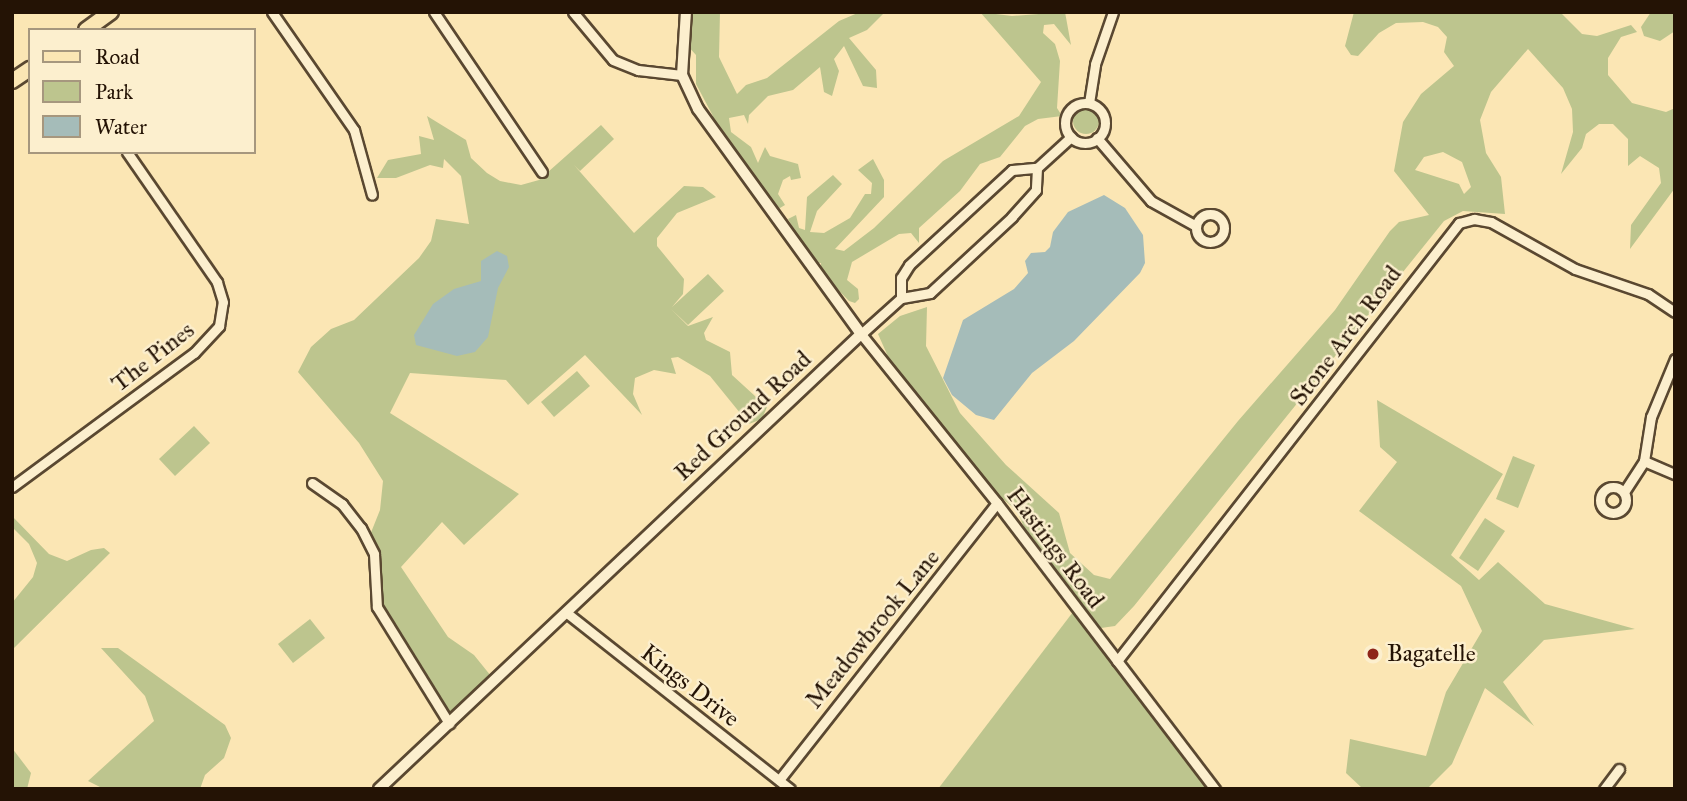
<!DOCTYPE html>
<style>
body{margin:0}
#map{position:relative;width:1687px;height:801px;overflow:hidden;background:#fbe6b4;font-family:"IM FELL Great Primer",serif}
div>[style]{position:absolute}
.green>*{inset:0;background:#bdc58e}
.round{border-radius:50%}
.water>*{inset:0;background:#a5bcb9}
.roads{filter:drop-shadow(2px 0 #5a4831) drop-shadow(-2px 0 #5a4831) drop-shadow(0 2px #5a4831) drop-shadow(0 -2px #5a4831)}
.minor>*{height:9px;margin:-4.5px;padding:0 4.5px;transform-origin:4.5px;border-radius:4.5px;background:#fcefce}
.minor>.ring{margin:-4.5px;padding:0;box-sizing:content-box;background:none;border:9px solid #fcefce;border-radius:50%}
.tertiary>*{height:10px;margin:-5px;padding:0 5px;transform-origin:5px;border-radius:5px;background:#fcefce}
.primary>*{height:14px;margin:-7px;padding:0 7px;transform-origin:7px;border-radius:7px;background:#fbe6b4}
.dots>*{width:19px;height:19px;translate:-50% -50%;box-sizing:border-box;border:4px solid #fcefce;border-radius:50%}
span{translate:-50% -50%;white-space:nowrap;text-align:center;line-height:1.15;-webkit-text-stroke:5px #fcefce;paint-order:stroke}
.street-label{font-size:24px;color:#241305}
.poi-label{font-size:24px;color:#241305}
.left{translate:0 -50%;text-align:left}
.frame{position:absolute;inset:0;border:14px solid #241305;pointer-events:none}
.legend{position:absolute;left:28px;top:28px;width:228px;height:126px;box-sizing:border-box;background:#fcefce;border:2px solid #a6977e;margin:0;padding:9px 12px;list-style:none;font-size:21px;color:#241305}
.legend li{display:flex;align-items:center;gap:14px;height:35px}
.legend b{width:35px;border:2px solid #a6977e}
</style>
<div id="map">
<div class="green">
<i style="clip-path:polygon(689px 12px,720px 12px,719px 57px,737px 94px,746px 85px,767px 78px,839px 21px,860px 12px,885px 12px,867px 30px,849px 38px,876px 70px,877px 88px,863px 86px,844px 46px,834px 59px,839px 71px,832px 96px,824px 92px,820px 67px,793px 90px,768px 96px,749px 115px,748px 124px,744px 115px,729px 118px,731px 132px,751px 147px,758px 163px,765px 147px,770px 156px,798px 164px,801px 178px,791px 180px,790px 176px,783px 180px,778px 194px,785px 205px,780px 208px,774px 206px,709px 121px,713px 116px,696px 84px,696px 55px,686px 44px)"></i>
<i style="clip-path:polygon(980px 12px,1012px 16px,1065px 12px,1071px 45px,1054px 24px,1044px 25px,1043px 33px,1055px 44px,1060px 61px,1057px 108px,1062px 116px,1038px 119px,1025px 126px,1000px 157px,980px 164px,960px 191px,919px 228px,919px 243px,911px 233px,899px 234px,852px 262px,847px 280px,858px 289px,859px 299px,855px 303px,849px 301px,821px 272px,821px 263px,814px 263px,788px 219px,796px 215px,799px 228px,805px 230px,807px 197px,833px 175px,842px 184px,817px 211px,810px 232px,824px 233px,850px 218px,865px 194px,871px 194px,872px 183px,858px 170px,873px 159px,884px 180px,884px 197px,835px 249px,844px 251px,874px 228px,943px 161px,1019px 116px,1041px 82px)"></i>
<i style="clip-path:polygon(evenodd,1354px 12px,1560px 12px,1582px 34px,1597px 36px,1631px 25px,1637px 32px,1621px 37px,1608px 58px,1608px 75px,1632px 103px,1666px 112px,1675px 108px,1675px 188px,1630px 249px,1631px 225px,1661px 183px,1659px 168px,1640px 156px,1628px 166px,1628px 139px,1613px 124px,1599px 124px,1586px 134px,1582px 148px,1561px 174px,1573px 132px,1572px 109px,1563px 88px,1528px 49px,1491px 92px,1480px 120px,1486px 153px,1501px 177px,1505px 214px,1463px 211px,1444px 221px,1134px 606px,1115px 626px,1101px 628px,1031px 543px,1017px 511px,988px 486px,894px 370px,878px 334px,900px 316px,927px 307px,926px 346px,960px 413px,1006px 465px,1059px 513px,1070px 553px,1094px 575px,1110px 579px,1238px 421px,1335px 310px,1390px 231px,1399px 222px,1429px 215px,1394px 171px,1403px 122px,1421px 94px,1454px 66px,1444px 52px,1447px 37px,1438px 27px,1423px 22px,1396px 23px,1379px 33px,1358px 56px,1351px 55px,1345px 46px,1354px 12px,1443px 152px,1462px 162px,1471px 187px,1464px 194px,1459px 184px,1415px 170px,1424px 157px,1443px 152px)"></i>
<i style="clip-path:polygon(1651px 12px,1675px 12px,1675px 31px,1660px 41px,1644px 36px,1641px 27px)"></i>
<i class="round" style="left:1073px;top:108px;width:26px;height:26px"></i>
<i style="clip-path:polygon(427px 116px,466px 140px,471px 158px,487px 173px,500px 181px,521px 185px,539px 180px,601px 125px,614px 139px,580px 171px,574px 165px,634px 233px,684px 186px,703px 187px,716px 197px,677px 213px,657px 238px,657px 246px,684px 279px,683px 294px,672px 307px,708px 274px,724px 291px,688px 325px,671px 309px,688px 326px,713px 317px,704px 333px,706px 340px,730px 352px,732px 375px,767px 407px,762px 419px,749px 424px,710px 376px,678px 357px,671px 358px,676px 374px,654px 370px,635px 378px,633px 394px,642px 415px,585px 355px,528px 405px,506px 380px,410px 373px,390px 413px,519px 494px,464px 545px,442px 522px,401px 567px,448px 637px,474px 655px,495px 681px,450px 723px,381px 614px,368px 540px,380px 510px,383px 481px,359px 443px,298px 372px,311px 347px,331px 329px,354px 320px,419px 258px,431px 241px,436px 219px,469px 224px,461px 176px,444px 159px,443px 168px,430px 165px,396px 178px,377px 178px,388px 160px,421px 154px,419px 136px,434px 140px)"></i>
<i style="clip-path:polygon(577px 371px,590px 386px,554px 417px,541px 402px)"></i>
<i style="clip-path:polygon(1377px 400px,1503px 474px,1451px 555px,1479px 580px,1498px 562px,1545px 604px,1635px 629px,1544px 640px,1503px 682px,1534px 726px,1485px 688px,1452px 764px,1427px 789px,1363px 789px,1346px 773px,1350px 739px,1426px 756px,1446px 692px,1482px 631px,1461px 586px,1359px 511px,1397px 462px,1380px 447px)"></i>
<i style="clip-path:polygon(194px 426px,210px 443px,175px 476px,159px 459px)"></i>
<i style="clip-path:polygon(1513px 456px,1535px 465px,1518px 508px,1496px 499px)"></i>
<i style="clip-path:polygon(12px 516px,49px 554px,67px 561px,91px 550px,104px 548px,110px 553px,12px 650px,12px 603px,33px 577px,37px 563px,29px 544px,12px 527px)"></i>
<i style="clip-path:polygon(1485px 518px,1505px 531px,1478px 571px,1459px 558px)"></i>
<i style="clip-path:polygon(1076px 608px,1215px 789px,938px 789px)"></i>
<i style="clip-path:polygon(310px 619px,325px 638px,293px 663px,278px 644px)"></i>
<i style="clip-path:polygon(101px 648px,118px 648px,225px 725px,231px 738px,224px 758px,205px 775px,200px 789px,104px 789px,88px 781px,154px 721px,145px 696px)"></i>
<i style="clip-path:polygon(12px 748px,31px 773px,27px 789px,12px 789px)"></i>
</div>
<div class="water">
<i style="clip-path:polygon(1104px 195px,1125px 208px,1143px 235px,1145px 263px,1140px 273px,1074px 341px,1032px 373px,994px 420px,976px 415px,952px 395px,943px 378px,963px 320px,1014px 289px,1028px 273px,1025px 261px,1031px 253px,1045px 252px,1050px 247px,1053px 232px,1068px 212px)"></i>
<i style="clip-path:polygon(497px 251px,507px 256px,509px 267px,498px 288px,488px 337px,475px 352px,457px 356px,416px 345px,414px 335px,433px 304px,454px 289px,481px 281px,481px 261px)"></i>
</div>
<div class="roads">
<div class="minor">
<i style="left:272px;top:12px;width:144px;rotate:55.2deg"></i>
<i style="left:354px;top:130px;width:67px;rotate:74.5deg"></i>
<i style="left:434px;top:12px;width:193px;rotate:56deg"></i>
<i style="left:573px;top:12px;width:62px;rotate:50.2deg"></i>
<i style="left:613px;top:60px;width:27px;rotate:22deg"></i>
<i style="left:638px;top:70px;width:44px;rotate:6.5deg"></i>
<i style="left:1089px;top:103px;width:39px;rotate:-81deg"></i>
<i style="left:1095px;top:64px;width:55px;rotate:-70.9deg"></i>
<i class="ring" style="left:1065px;top:103px;width:31px;height:31px"></i>
<i style="left:1097px;top:138px;width:83px;rotate:49.4deg"></i>
<i style="left:1151px;top:201px;width:51px;rotate:29.1deg"></i>
<i style="left:1037px;top:168px;width:22px;rotate:93deg"></i>
<i style="left:1036px;top:190px;width:36px;rotate:132deg"></i>
<i style="left:1012px;top:217px;width:112px;rotate:137.2deg"></i>
<i style="left:930px;top:293px;width:29px;rotate:170deg"></i>
<i style="left:901px;top:298px;width:54px;rotate:138deg"></i>
<i style="left:861px;top:334px;width:217px;rotate:51.2deg"></i>
<i style="left:997px;top:503px;width:360px;rotate:52.7deg"></i>
<i class="ring" style="left:1196px;top:214px;width:19px;height:19px"></i>
<i style="left:901px;top:298px;width:20px;rotate:-90deg"></i>
<i style="left:901px;top:278px;width:15px;rotate:-58deg"></i>
<i style="left:909px;top:265px;width:140px;rotate:-42.7deg"></i>
<i style="left:1012px;top:170px;width:25px;rotate:-5deg"></i>
<i style="left:1037px;top:168px;width:46px;rotate:-42.4deg"></i>
<i style="left:1644px;top:461px;width:34px;rotate:23deg"></i>
<i style="left:312px;top:483px;width:37px;rotate:35deg"></i>
<i style="left:342px;top:504px;width:31px;rotate:52deg"></i>
<i style="left:361px;top:528px;width:29px;rotate:63deg"></i>
<i style="left:374px;top:554px;width:53px;rotate:86.8deg"></i>
<i style="left:377px;top:607px;width:137px;rotate:58.2deg"></i>
<i class="ring" style="left:1600px;top:487px;width:17px;height:17px"></i>
<i style="left:12px;top:487px;width:226px;rotate:-36.4deg"></i>
<i style="left:194px;top:353px;width:37px;rotate:-47deg"></i>
<i style="left:219px;top:326px;width:24px;rotate:-81deg"></i>
<i style="left:223px;top:302px;width:21px;rotate:-107deg"></i>
<i style="left:217px;top:282px;width:158px;rotate:-124.7deg"></i>
<i style="left:1624px;top:492px;width:37px;rotate:-57deg"></i>
<i style="left:1644px;top:461px;width:45px;rotate:-81deg"></i>
<i style="left:1651px;top:417px;width:63px;rotate:-67.5deg"></i>
<i style="left:567px;top:613px;width:284px;rotate:38.3deg"></i>
<i style="left:1117px;top:661px;width:556px;rotate:-52.02deg"></i>
<i style="left:1459px;top:223px;width:16px;rotate:-15deg"></i>
<i style="left:1474px;top:219px;width:17px;rotate:10deg"></i>
<i style="left:1491px;top:222px;width:96px;rotate:29.2deg"></i>
<i style="left:1575px;top:269px;width:77px;rotate:18.9deg"></i>
<i style="left:1648px;top:294px;width:32px;rotate:34deg"></i>
<i style="left:779px;top:780px;width:352px;rotate:-51.8deg"></i>
<i style="left:1604px;top:789px;width:25px;rotate:-53deg"></i>
</div>
<div class="tertiary">
<i style="left:379px;top:789px;width:663px;rotate:-43.35deg"></i>
<i style="left:861px;top:334px;width:278px;rotate:-125.9deg"></i>
<i style="left:698px;top:109px;width:38px;rotate:-115deg"></i>
<i style="left:682px;top:75px;width:63px;rotate:-86.4deg"></i>
</div>
<div class="primary">
<i style="left:86px;top:30px;width:31px;rotate:-36deg"></i>
<i style="left:12px;top:81px;width:22px;rotate:-34deg"></i>
</div>
</div>
<div class="dots">
<i style="left:1373px;top:654px;background:#8f2418"></i>
</div>
<div class="street-label">
<span style="left:1346px;top:336px;rotate:-53deg">Stone Arch Road</span>
<span style="left:153px;top:357px;rotate:-38deg">The Pines</span>
<span style="left:743px;top:416px;rotate:-43deg">Red Ground Road</span>
<span style="left:1055px;top:548px;rotate:53deg">Hastings Road</span>
<span style="left:873px;top:629px;rotate:-51deg">Meadowbrook Lane</span>
<span style="left:690px;top:686px;rotate:38deg">Kings Drive</span>
</div>
<div class="poi-label">
<span class="left" style="left:1387px;top:654px">Bagatelle</span>
</div>
<div class="frame"></div>
<ul class="legend">
<li><b style="height:9px;background:#fbe6b4"></b>Road</li>
<li><b style="height:19px;background:#bdc58e"></b>Park</li>
<li><b style="height:19px;background:#a5bcb9"></b>Water</li>
</ul>
</div>
